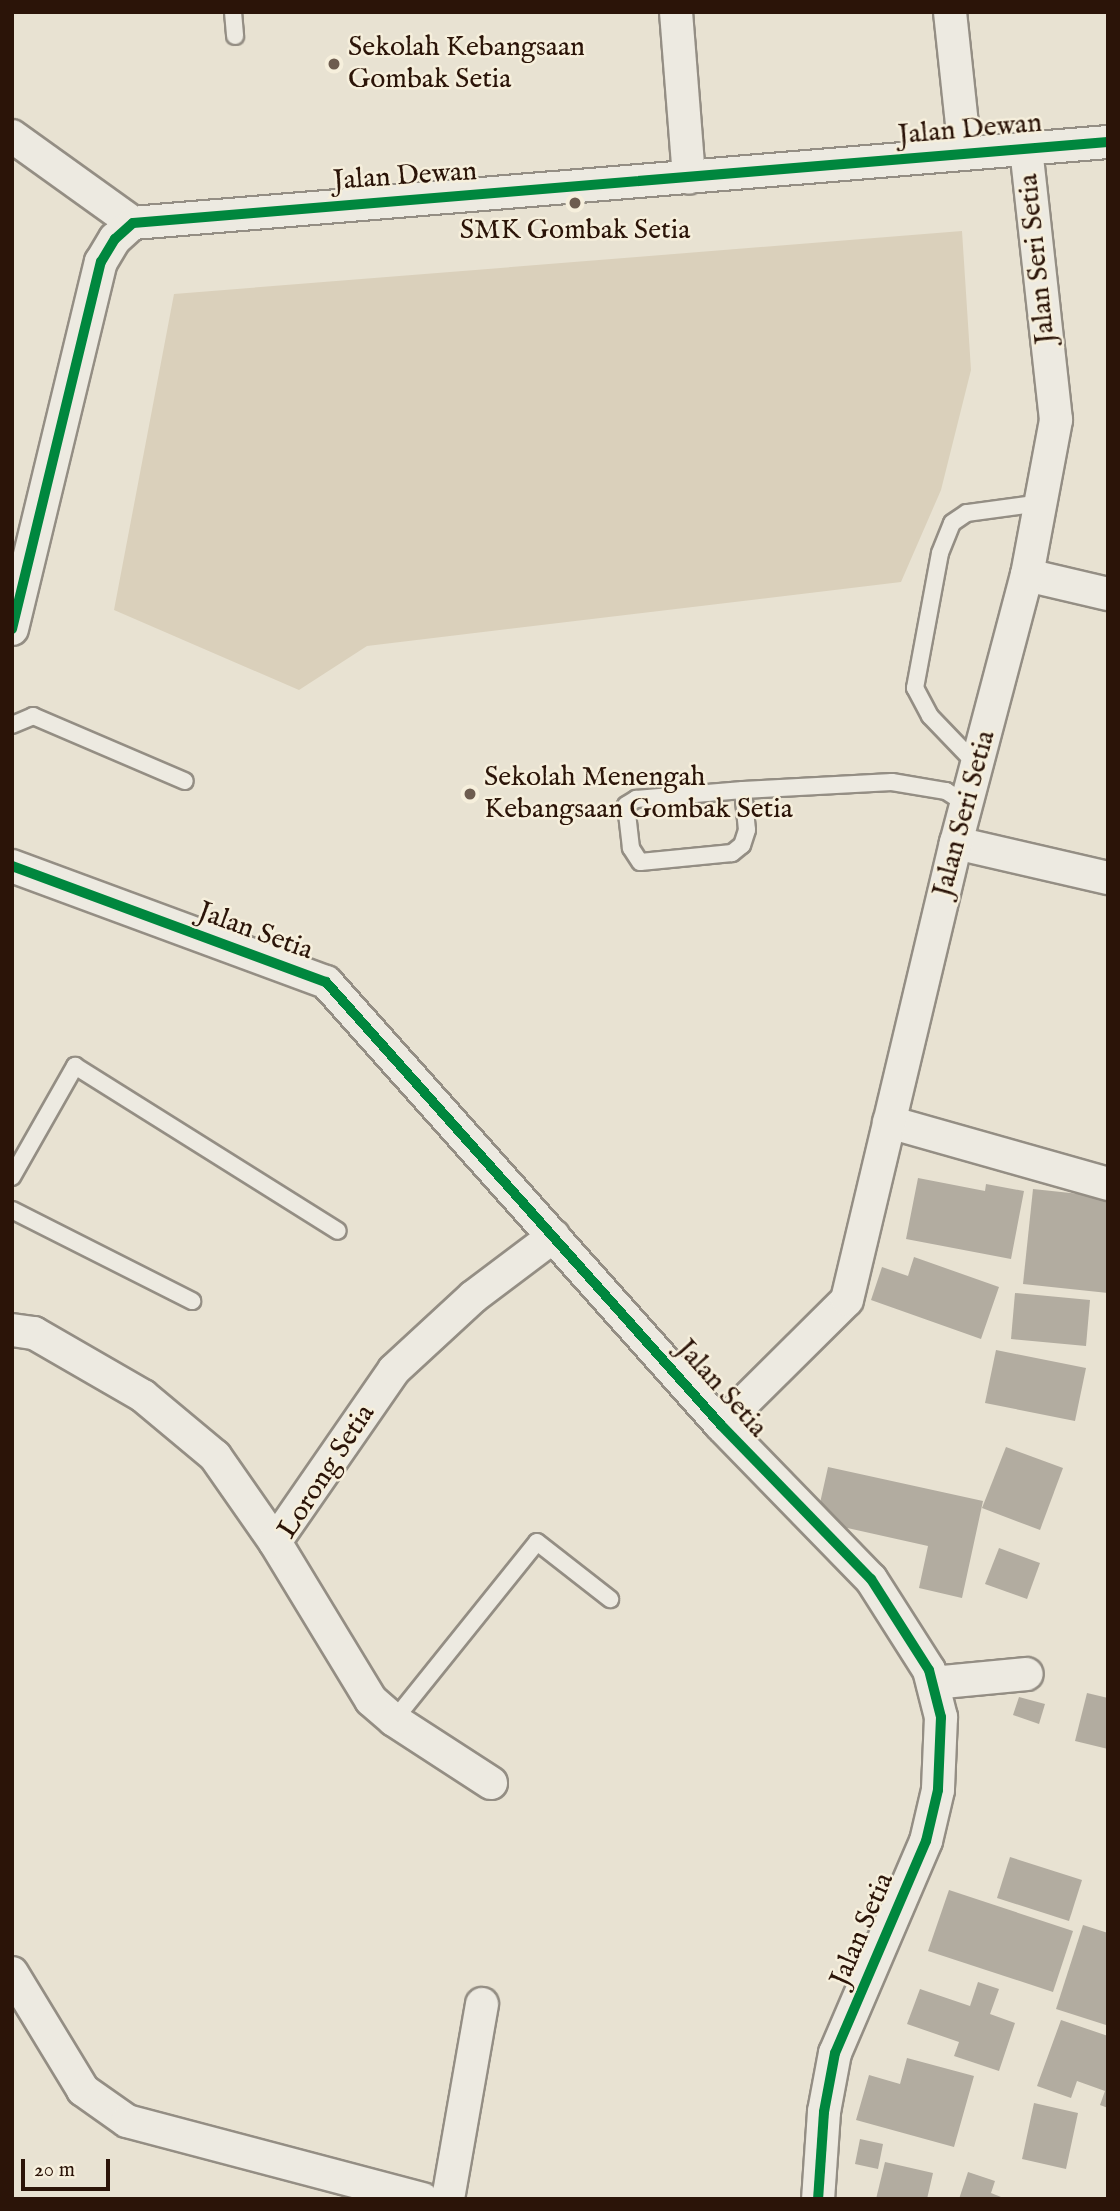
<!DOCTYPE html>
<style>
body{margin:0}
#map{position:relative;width:1120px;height:2211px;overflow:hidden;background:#e8e2d2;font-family:"IM FELL English",serif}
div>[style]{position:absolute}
.green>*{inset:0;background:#dad0bb}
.building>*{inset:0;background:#b2aca0}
.roads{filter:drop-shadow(2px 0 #948e84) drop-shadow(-2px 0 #948e84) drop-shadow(0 2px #948e84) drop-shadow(0 -2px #948e84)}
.lane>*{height:16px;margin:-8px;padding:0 8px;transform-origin:8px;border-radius:8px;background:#edeae1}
.street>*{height:32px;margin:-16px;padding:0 16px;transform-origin:16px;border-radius:16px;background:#edeae1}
.cycleway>*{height:10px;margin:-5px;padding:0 5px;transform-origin:5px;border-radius:5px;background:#00873e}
.dots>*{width:19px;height:19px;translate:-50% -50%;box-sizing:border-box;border:4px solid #f6efdc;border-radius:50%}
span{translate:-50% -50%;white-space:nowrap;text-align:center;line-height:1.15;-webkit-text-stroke:5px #f6efdc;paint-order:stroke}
.poi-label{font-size:28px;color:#2b1408}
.left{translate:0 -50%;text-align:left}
.street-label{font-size:28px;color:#2b1408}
.frame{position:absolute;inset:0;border:14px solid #2b1408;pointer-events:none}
.scale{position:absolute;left:21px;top:2159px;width:89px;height:32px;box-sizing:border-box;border:4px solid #2b1408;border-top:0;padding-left:9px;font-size:21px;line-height:24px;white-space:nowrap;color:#2b1408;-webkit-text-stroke:5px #f6efdc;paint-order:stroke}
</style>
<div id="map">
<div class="green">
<i style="clip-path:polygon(962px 231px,971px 370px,941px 490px,901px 582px,367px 646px,299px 690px,114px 610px,174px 294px)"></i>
</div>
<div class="building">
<i style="clip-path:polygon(918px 1178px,985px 1191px,986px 1184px,1024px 1191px,1011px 1259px,906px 1239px)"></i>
<i style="clip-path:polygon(1033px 1189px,1108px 1197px,1108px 1293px,1023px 1284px)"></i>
<i style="clip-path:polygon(914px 1257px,999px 1287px,981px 1339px,871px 1300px,882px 1267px,908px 1276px)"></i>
<i style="clip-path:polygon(1015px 1293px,1090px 1300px,1086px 1346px,1011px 1339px)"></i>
<i style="clip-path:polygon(996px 1350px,1086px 1368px,1075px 1421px,985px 1403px)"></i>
<i style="clip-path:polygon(1006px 1447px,1063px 1468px,1040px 1530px,982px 1508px)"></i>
<i style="clip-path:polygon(828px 1467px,983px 1501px,962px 1598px,919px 1588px,928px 1546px,816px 1521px)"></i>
<i style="clip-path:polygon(999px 1548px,1040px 1563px,1027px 1599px,985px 1584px)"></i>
<i style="clip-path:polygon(1087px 1693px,1108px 1698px,1108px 1749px,1075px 1741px)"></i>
<i style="clip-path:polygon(1019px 1697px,1045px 1704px,1039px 1724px,1013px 1715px)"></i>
<i style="clip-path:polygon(1010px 1857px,1082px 1880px,1069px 1921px,997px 1898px)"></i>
<i style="clip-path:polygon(949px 1890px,1073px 1931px,1053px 1992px,928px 1951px)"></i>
<i style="clip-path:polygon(1083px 1925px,1108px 1933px,1106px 2025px,1056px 2009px)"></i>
<i style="clip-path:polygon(978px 1982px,999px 1989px,990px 2014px,1015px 2023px,999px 2071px,954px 2056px,959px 2042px,907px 2024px,920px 1989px,970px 2006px)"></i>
<i style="clip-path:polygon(1061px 2020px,1108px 2036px,1108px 2108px,1100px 2105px,1105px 2091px,1077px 2081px,1071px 2098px,1037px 2086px)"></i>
<i style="clip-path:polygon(907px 2058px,974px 2076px,954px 2147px,856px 2120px,869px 2075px,900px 2084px)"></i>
<i style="clip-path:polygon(1034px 2103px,1078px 2113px,1066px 2169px,1022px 2159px)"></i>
<i style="clip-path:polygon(860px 2139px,883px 2144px,878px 2169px,855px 2164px)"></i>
<i style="clip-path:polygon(885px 2162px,933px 2173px,927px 2199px,876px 2199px)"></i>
<i style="clip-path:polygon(968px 2172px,995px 2181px,991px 2193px,1006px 2199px,959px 2199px)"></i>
</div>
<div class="roads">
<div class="lane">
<i style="left:233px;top:12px;width:24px;rotate:85deg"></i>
<i style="left:12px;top:725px;width:23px;rotate:-23deg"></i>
<i style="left:33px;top:716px;width:165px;rotate:23.2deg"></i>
<i style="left:977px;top:765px;width:68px;rotate:-133.8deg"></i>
<i style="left:930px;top:716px;width:32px;rotate:-118deg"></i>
<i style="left:915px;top:688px;width:137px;rotate:-79.5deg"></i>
<i style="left:940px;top:553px;width:32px;rotate:-68deg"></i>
<i style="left:952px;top:523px;width:18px;rotate:-34deg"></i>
<i style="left:967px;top:513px;width:75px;rotate:-7.7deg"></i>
<i style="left:743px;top:790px;width:40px;rotate:84.3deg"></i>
<i style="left:747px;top:830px;width:16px;rotate:108deg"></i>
<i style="left:742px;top:845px;width:13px;rotate:141deg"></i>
<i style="left:732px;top:853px;width:92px;rotate:174.4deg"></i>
<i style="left:640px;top:862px;width:17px;rotate:-123deg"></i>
<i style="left:631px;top:848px;width:43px;rotate:-96.6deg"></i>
<i style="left:626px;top:805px;width:12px;rotate:-31deg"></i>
<i style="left:636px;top:799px;width:107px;rotate:-4.8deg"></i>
<i style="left:743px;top:790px;width:149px;rotate:-3.1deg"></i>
<i style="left:892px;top:782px;width:55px;rotate:9.5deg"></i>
<i style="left:946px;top:791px;width:24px;rotate:33deg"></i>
<i style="left:12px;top:1177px;width:128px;rotate:-60.4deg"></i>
<i style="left:75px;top:1066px;width:310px;rotate:32.1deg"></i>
<i style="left:12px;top:1210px;width:202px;rotate:26.8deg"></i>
<i style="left:394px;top:1720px;width:228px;rotate:-51.2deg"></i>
<i style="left:537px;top:1542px;width:93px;rotate:38deg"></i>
</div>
<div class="street">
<i style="left:676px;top:12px;width:166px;rotate:85.5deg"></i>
<i style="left:950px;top:12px;width:142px;rotate:83.9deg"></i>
<i style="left:12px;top:136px;width:149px;rotate:35.7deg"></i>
<i style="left:1027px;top:575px;width:83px;rotate:13.2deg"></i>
<i style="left:12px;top:629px;width:378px;rotate:-76.4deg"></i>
<i style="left:101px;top:262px;width:27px;rotate:-59deg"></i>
<i style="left:115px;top:239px;width:24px;rotate:-42deg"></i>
<i style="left:133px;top:223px;width:978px;rotate:-4.75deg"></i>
<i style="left:956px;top:843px;width:156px;rotate:13deg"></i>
<i style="left:12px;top:866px;width:335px;rotate:20.3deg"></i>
<i style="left:326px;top:982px;width:594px;rotate:48.28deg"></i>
<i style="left:721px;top:1425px;width:215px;rotate:45.8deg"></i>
<i style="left:871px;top:1579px;width:108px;rotate:57.5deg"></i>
<i style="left:929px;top:1670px;width:49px;rotate:75.7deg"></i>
<i style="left:941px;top:1717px;width:73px;rotate:92.4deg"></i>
<i style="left:938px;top:1790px;width:52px;rotate:103.2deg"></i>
<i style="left:926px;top:1841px;width:231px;rotate:113.2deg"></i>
<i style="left:835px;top:2053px;width:60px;rotate:100.6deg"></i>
<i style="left:824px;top:2112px;width:87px;rotate:93.9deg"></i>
<i style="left:889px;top:1122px;width:228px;rotate:15.8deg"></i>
<i style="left:12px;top:1330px;width:22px;rotate:8deg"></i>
<i style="left:34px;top:1333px;width:126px;rotate:30deg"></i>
<i style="left:143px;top:1396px;width:94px;rotate:39.8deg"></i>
<i style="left:215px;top:1456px;width:105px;rotate:55.1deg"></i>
<i style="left:721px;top:1425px;width:177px;rotate:-44.8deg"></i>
<i style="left:847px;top:1300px;width:470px;rotate:-76.6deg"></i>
<i style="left:956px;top:843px;width:277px;rotate:-75.2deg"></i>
<i style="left:1027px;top:575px;width:158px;rotate:-79.4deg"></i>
<i style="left:1056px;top:420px;width:274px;rotate:-96.3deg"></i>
<i style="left:933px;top:1683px;width:94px;rotate:-5.5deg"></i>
<i style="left:491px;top:1783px;width:116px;rotate:-147deg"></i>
<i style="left:394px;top:1720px;width:30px;rotate:-139deg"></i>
<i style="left:371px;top:1700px;width:185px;rotate:-121.3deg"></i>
<i style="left:275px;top:1542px;width:209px;rotate:-55.3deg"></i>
<i style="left:394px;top:1370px;width:108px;rotate:-42.7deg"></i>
<i style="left:473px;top:1297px;width:101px;rotate:-37deg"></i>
<i style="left:12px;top:1973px;width:137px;rotate:58.7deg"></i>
<i style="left:83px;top:2090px;width:54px;rotate:35.2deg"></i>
<i style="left:127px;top:2121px;width:306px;rotate:14.8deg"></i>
<i style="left:448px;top:2199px;width:198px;rotate:-80.1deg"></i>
</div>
</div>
<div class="cycleway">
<i style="left:12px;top:629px;width:378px;rotate:-76.4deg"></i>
<i style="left:101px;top:262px;width:27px;rotate:-59deg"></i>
<i style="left:115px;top:239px;width:24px;rotate:-42deg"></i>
<i style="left:133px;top:223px;width:978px;rotate:-4.75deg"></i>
<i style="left:12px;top:866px;width:335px;rotate:20.3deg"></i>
<i style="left:326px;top:982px;width:594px;rotate:48.28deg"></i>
<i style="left:721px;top:1425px;width:215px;rotate:45.8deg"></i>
<i style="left:871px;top:1579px;width:108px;rotate:57.5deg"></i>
<i style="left:929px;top:1670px;width:49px;rotate:75.7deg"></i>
<i style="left:941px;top:1717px;width:73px;rotate:92.4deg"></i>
<i style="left:938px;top:1790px;width:52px;rotate:103.2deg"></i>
<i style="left:926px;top:1841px;width:231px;rotate:113.2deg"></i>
<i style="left:835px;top:2053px;width:60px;rotate:100.6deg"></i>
<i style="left:824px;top:2112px;width:87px;rotate:93.9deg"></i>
</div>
<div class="dots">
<i style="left:334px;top:64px;background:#6d5c4f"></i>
<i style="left:575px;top:203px;background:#6d5c4f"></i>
<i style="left:470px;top:794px;background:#6d5c4f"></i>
</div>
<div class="poi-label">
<span class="left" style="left:348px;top:64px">Sekolah Kebangsaan<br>Gombak Setia</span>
<span style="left:575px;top:231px">SMK Gombak Setia</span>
<span class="left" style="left:484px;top:794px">Sekolah Menengah<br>Kebangsaan Gombak Setia</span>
</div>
<div class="street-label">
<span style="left:970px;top:130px;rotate:-5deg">Jalan Dewan</span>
<span style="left:405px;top:177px;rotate:-4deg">Jalan Dewan</span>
<span style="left:1038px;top:259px;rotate:-96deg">Jalan Seri Setia</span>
<span style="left:965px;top:814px;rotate:-75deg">Jalan Seri Setia</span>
<span style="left:255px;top:932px;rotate:20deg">Jalan Setia</span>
<span style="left:721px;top:1389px;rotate:48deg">Jalan Setia</span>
<span style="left:327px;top:1472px;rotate:-57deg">Lorong Setia</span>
<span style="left:863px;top:1930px;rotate:-67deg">Jalan Setia</span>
</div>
<div class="frame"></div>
<div class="scale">20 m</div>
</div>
